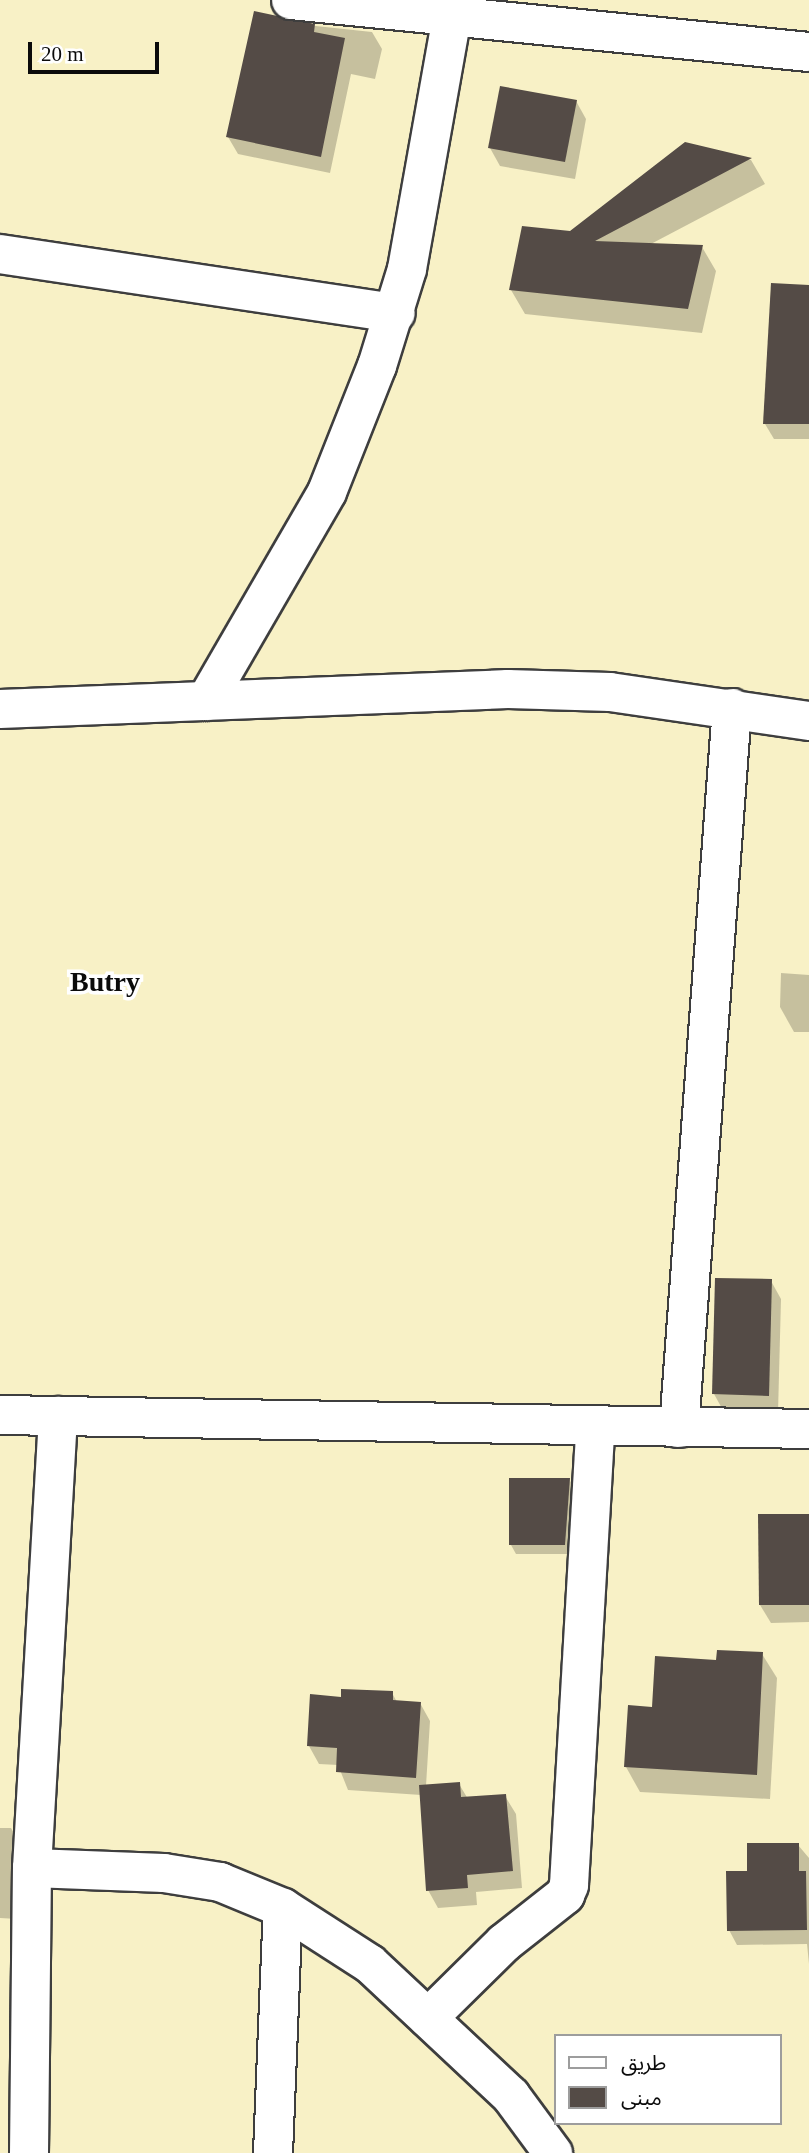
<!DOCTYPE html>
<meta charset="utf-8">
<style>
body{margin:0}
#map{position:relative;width:809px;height:2153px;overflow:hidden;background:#fff9e8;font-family:"Times New Roman","Noto Sans Arabic",serif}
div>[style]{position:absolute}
.farmland>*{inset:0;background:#f8f1c6}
.shadow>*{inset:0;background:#0003}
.building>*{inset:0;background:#544b46}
.roads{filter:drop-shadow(2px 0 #3e3e3e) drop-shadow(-2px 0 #3e3e3e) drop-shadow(0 2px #3e3e3e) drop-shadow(0 -2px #3e3e3e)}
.minor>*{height:38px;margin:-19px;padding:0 19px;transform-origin:19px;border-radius:19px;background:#fff}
span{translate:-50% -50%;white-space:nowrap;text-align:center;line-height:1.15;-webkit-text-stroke:7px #fff;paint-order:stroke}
.quarter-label{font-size:28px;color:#0b0b0b;font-weight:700}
.legend{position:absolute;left:554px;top:2034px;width:228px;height:91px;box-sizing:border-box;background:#fff;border:2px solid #9d9d9d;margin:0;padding:9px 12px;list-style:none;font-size:21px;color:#0b0b0b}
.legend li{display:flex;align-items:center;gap:14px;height:35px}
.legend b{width:35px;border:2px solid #9d9d9d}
.scale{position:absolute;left:28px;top:42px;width:131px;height:32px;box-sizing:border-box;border:4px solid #0b0b0b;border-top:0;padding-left:9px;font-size:21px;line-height:24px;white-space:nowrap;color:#0b0b0b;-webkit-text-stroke:5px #fff;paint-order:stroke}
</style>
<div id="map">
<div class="farmland">
<i style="clip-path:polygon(evenodd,0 0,809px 0,809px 2153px,0 2153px,0 0,555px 2036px,779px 2036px,779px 2123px,555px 2123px,555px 2036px)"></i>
</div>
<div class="shadow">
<i style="clip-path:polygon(288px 23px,372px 32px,382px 49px,375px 79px,351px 74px,330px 173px,238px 154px,228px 137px)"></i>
<i style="clip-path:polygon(576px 101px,586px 119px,575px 179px,500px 166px,490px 148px)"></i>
<i style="clip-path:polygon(686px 144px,751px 160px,765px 184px,649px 245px,702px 247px,716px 271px,702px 333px,525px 314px,511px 290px,571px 233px)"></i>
<i style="clip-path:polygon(809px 287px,809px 439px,774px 439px,765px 424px)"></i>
<i style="clip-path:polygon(781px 973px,809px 975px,809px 1032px,794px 1032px,780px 1007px)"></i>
<i style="clip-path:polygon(771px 1281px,781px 1299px,778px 1413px,724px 1412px,714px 1394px)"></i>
<i style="clip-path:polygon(569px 1479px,574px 1488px,569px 1554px,516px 1554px,511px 1545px)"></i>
<i style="clip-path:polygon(809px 1516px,809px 1622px,771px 1623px,760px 1605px)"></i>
<i style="clip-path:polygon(762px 1654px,777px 1678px,770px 1799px,640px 1792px,626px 1767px,654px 1709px,718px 1662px)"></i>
<i style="clip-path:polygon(392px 1693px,397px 1702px,420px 1703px,430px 1721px,426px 1786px,459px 1784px,468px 1799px,505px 1796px,516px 1814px,522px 1888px,476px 1892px,477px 1905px,438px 1908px,428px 1890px,421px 1795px,348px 1790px,338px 1765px,319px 1764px,309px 1746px,343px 1698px)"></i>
<i style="clip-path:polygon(0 1828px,11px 1828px,19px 1842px,17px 1919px,0 1918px)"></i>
<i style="clip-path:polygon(798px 1845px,809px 1858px,809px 1964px,807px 1944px,737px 1945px,729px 1930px,749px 1873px)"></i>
</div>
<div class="building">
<i style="clip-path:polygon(254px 11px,315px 24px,314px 32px,345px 38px,321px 157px,226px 137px)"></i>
<i style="clip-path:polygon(500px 86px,577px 100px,565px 162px,488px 148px)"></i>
<i style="clip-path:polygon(685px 142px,752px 158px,595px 241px,703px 245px,688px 309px,509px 290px,522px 226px,570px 231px)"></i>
<i style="clip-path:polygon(771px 283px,809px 285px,809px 424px,763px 424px)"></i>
<i style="clip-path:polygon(715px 1278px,772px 1279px,769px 1396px,712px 1394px)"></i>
<i style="clip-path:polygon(509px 1478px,570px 1478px,565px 1545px,509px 1545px)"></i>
<i style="clip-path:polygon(758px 1514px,809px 1514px,809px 1605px,759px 1605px)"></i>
<i style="clip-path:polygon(717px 1650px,763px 1652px,757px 1775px,624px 1767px,628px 1705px,652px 1707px,655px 1656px,716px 1660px)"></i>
<i style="clip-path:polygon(341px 1689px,393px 1691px,393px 1700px,421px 1702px,416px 1778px,336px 1772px,337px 1748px,307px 1746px,310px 1694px,341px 1697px)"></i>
<i style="clip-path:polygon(460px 1782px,461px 1797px,506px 1794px,513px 1871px,467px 1875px,468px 1888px,426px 1891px,419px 1785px)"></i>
<i style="clip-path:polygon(747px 1843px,799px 1843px,799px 1871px,806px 1871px,807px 1930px,727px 1931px,726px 1871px,747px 1871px)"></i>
</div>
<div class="roads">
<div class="minor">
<i style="left:291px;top:0;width:521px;rotate:5.73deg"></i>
<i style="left:0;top:254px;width:400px;rotate:8.5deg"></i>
<i style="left:206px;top:701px;width:241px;rotate:-59.9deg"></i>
<i style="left:327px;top:492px;width:136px;rotate:-68.4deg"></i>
<i style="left:377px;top:366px;width:102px;rotate:-72.8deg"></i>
<i style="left:407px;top:269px;width:273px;rotate:-79.9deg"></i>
<i style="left:0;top:709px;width:508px;rotate:-2.25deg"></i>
<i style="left:508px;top:689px;width:102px;rotate:1.7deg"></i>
<i style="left:610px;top:692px;width:201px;rotate:8.3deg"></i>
<i style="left:0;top:1415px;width:809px;rotate:0.99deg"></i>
<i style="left:679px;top:1428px;width:722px;rotate:-85.79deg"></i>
<i style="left:32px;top:1868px;width:132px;rotate:2.2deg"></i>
<i style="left:164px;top:1873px;width:57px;rotate:9.1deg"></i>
<i style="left:220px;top:1882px;width:68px;rotate:22.4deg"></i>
<i style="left:283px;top:1908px;width:103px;rotate:32.8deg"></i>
<i style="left:370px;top:1964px;width:193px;rotate:43.1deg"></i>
<i style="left:511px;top:2096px;width:71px;rotate:53.6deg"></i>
<i style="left:428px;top:2018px;width:107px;rotate:-44.6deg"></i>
<i style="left:504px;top:1943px;width:78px;rotate:-38.2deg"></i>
<i style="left:565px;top:1895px;width:11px;rotate:-68deg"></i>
<i style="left:569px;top:1885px;width:458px;rotate:-86.7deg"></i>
<i style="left:29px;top:2153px;width:285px;rotate:-89.4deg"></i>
<i style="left:32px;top:1868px;width:453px;rotate:-86.7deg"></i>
<i style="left:273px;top:2153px;width:245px;rotate:-87.7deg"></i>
</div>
</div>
<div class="quarter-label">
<span style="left:105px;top:982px">Butry</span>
</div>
<ul class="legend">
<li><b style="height:9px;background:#fff"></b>طريق</li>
<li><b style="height:19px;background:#544b46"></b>مبنى</li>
</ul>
<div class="scale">20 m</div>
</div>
